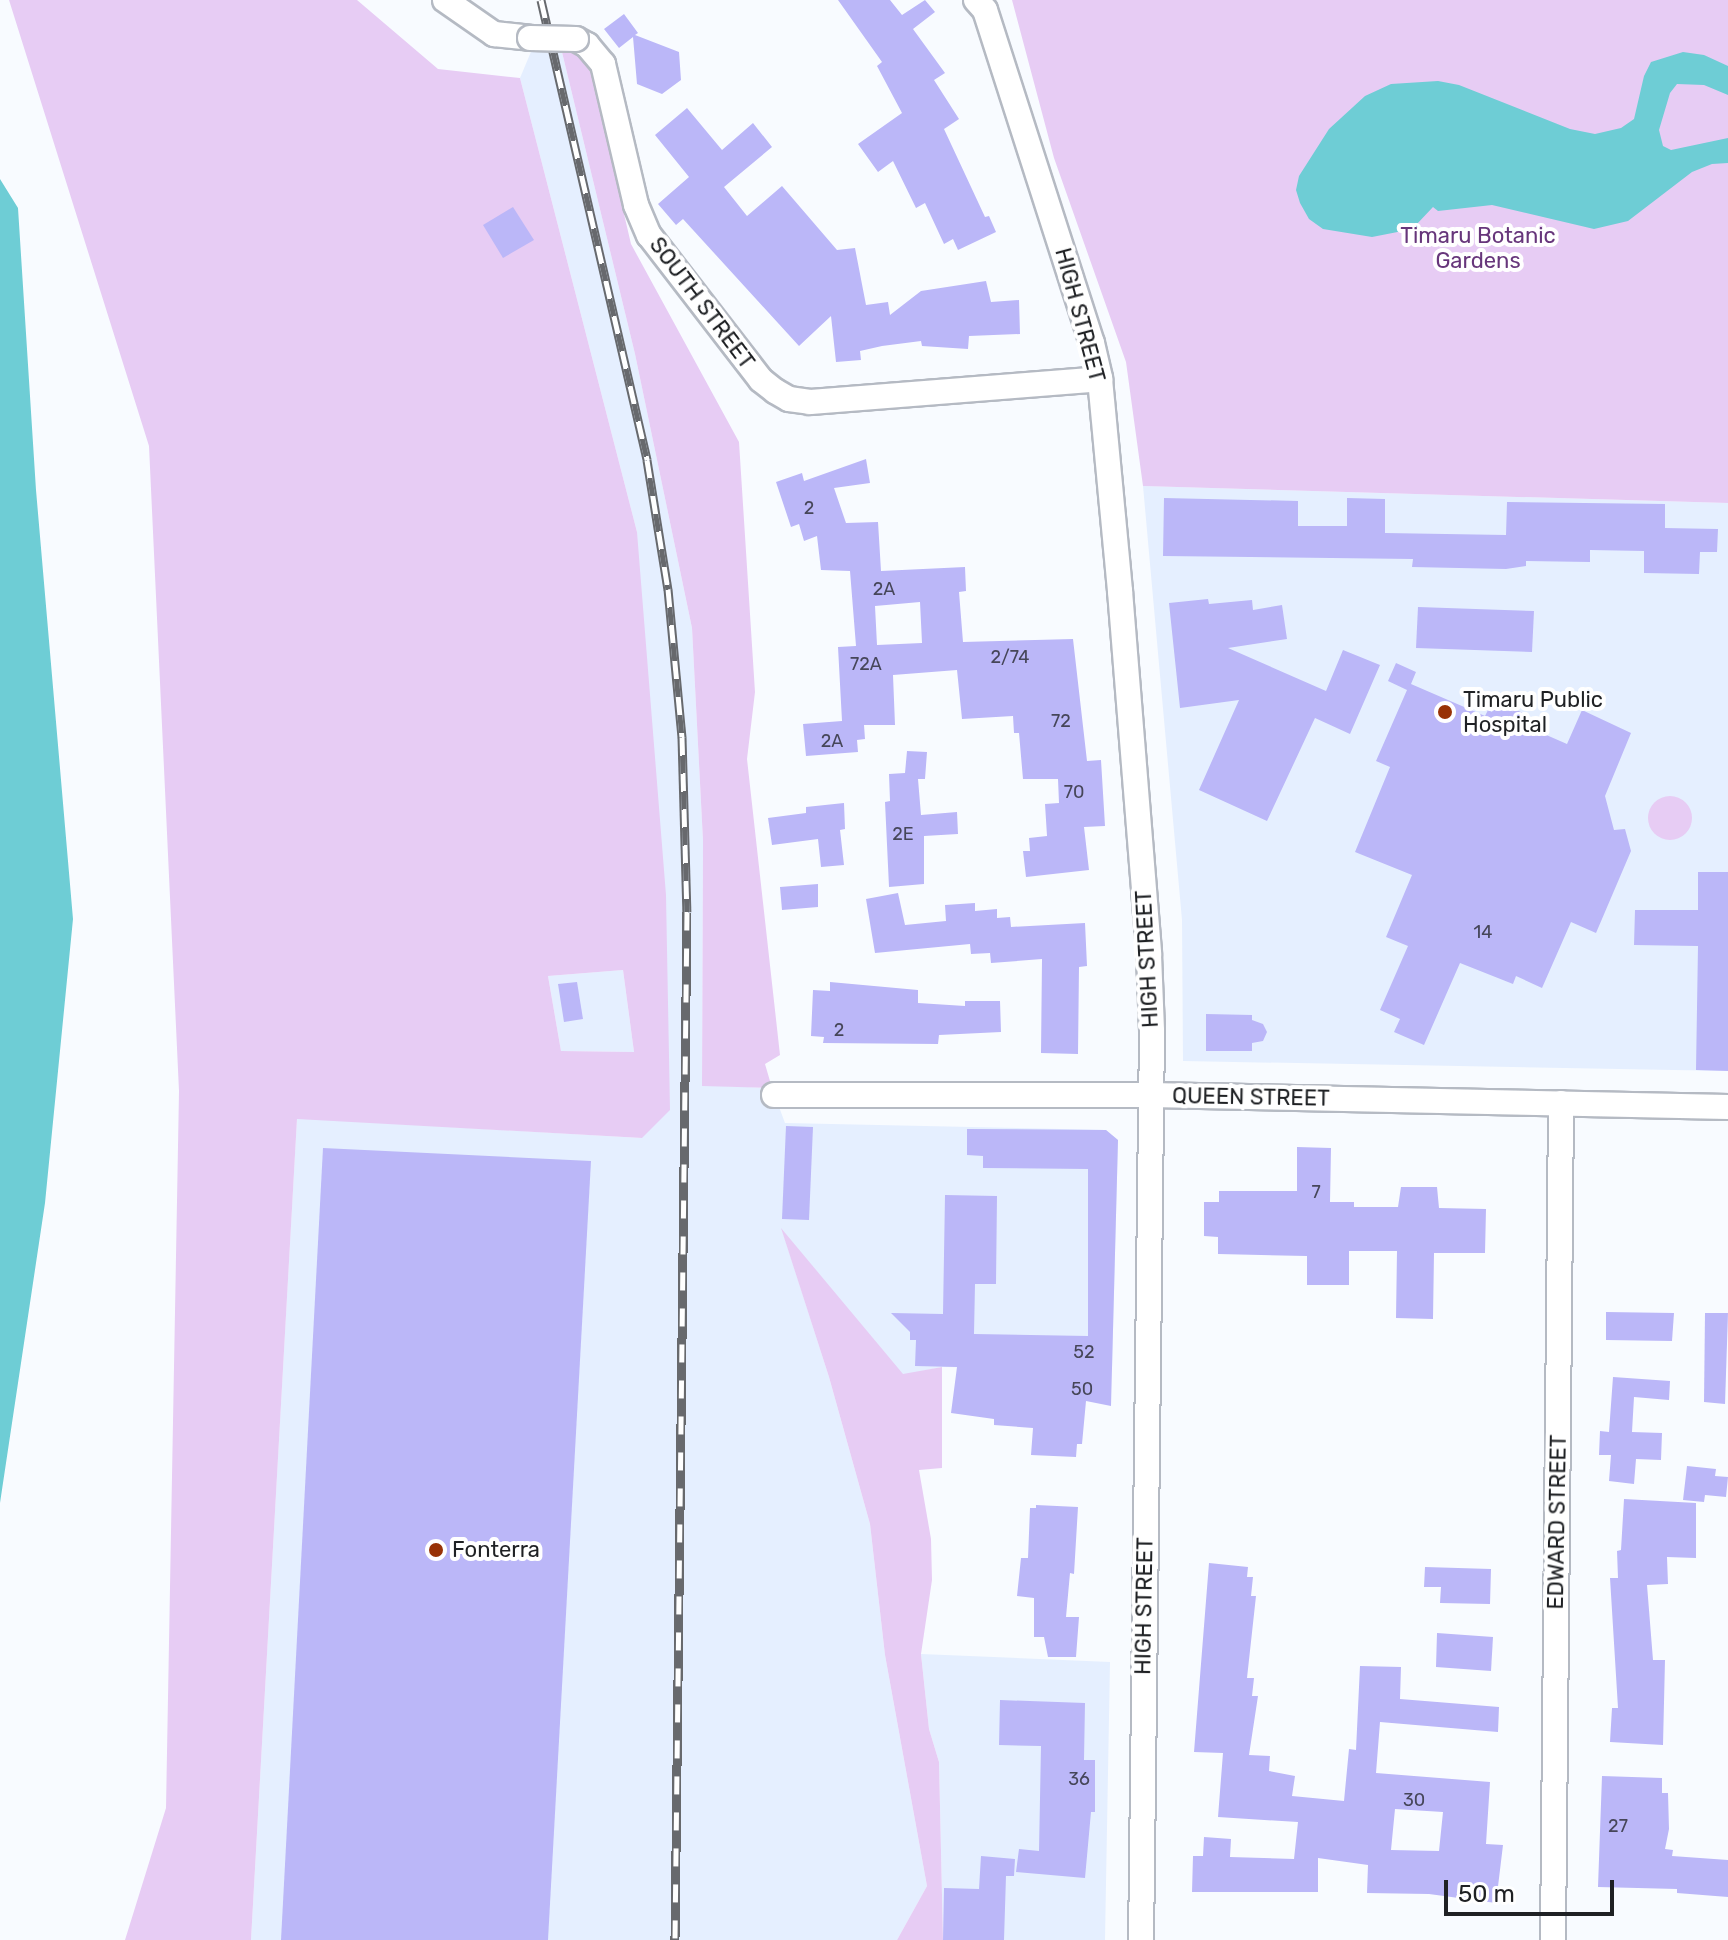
<!DOCTYPE html>
<style>
body{margin:0}
#map{position:relative;width:1728px;height:1940px;overflow:hidden;background:#f8fbff;font-family:Rubik,sans-serif}
div>[style]{position:absolute}
.built>*{inset:0;background:#e5efff}
.green>*{inset:0;background:#e7ccf4}
.round{border-radius:50%}
.water>*{inset:0;background:#6ecdd5}
.building>*{inset:0;background:#bbb7f8}
.roads{filter:drop-shadow(2px 0 #b5bac3) drop-shadow(-2px 0 #b5bac3) drop-shadow(0 2px #b5bac3) drop-shadow(0 -2px #b5bac3)}
.minor>*{height:24px;margin:-12px;padding:0 12px;transform-origin:12px;border-radius:12px;background:#fff}
.rail>*{height:9px;margin-top:-4.5px;transform-origin:0;background:repeating-linear-gradient(90deg,#fff 0 18px,#67696d 0 36px);box-sizing:border-box;border-block:2px solid #67696d}
.bridges{filter:drop-shadow(2px 0 #b5bac3) drop-shadow(-2px 0 #b5bac3) drop-shadow(0 2px #b5bac3) drop-shadow(0 -2px #b5bac3)}
.minor-bridge>*{height:24px;margin:-12px;padding:0 12px;transform-origin:12px;border-radius:12px;background:#fff}
.dots>*{width:22px;height:22px;translate:-50% -50%;box-sizing:border-box;border:4px solid #fff;border-radius:50%}
span{translate:-50% -50%;white-space:nowrap;text-align:center;line-height:1.15;-webkit-text-stroke:8px #fff;paint-order:stroke}
.number-label{font-size:18px;color:#464659}
.number-label span{-webkit-text-stroke-width:0}
.park-label{font-size:22px;color:#67367b}
.street-label{font-size:22px;color:#1f2124}
.poi-label{font-size:22px;color:#1f2124}
.left{translate:0 -50%;text-align:left}
.scale{position:absolute;left:1444px;top:1880px;width:170px;height:36px;box-sizing:border-box;border:4px solid #1f2124;border-top:0;padding-left:10px;font-size:24px;line-height:28px;white-space:nowrap;color:#1f2124;-webkit-text-stroke:6px #fff;paint-order:stroke}
</style>
<div id="map">
<div class="built">
<i style="clip-path:polygon(533px 47px,561px 48px,635px 354px,692px 628px,703px 841px,702px 1085px,772px 1088px,785px 1123px,1106px 1130px,1118px 1140px,1112px 1370px,942px 1367px,903px 1375px,782px 1230px,829px 1377px,870px 1524px,885px 1655px,927px 1886px,897px 1940px,251px 1940px,297px 1118px,641px 1138px,637px 532px,520px 78px)"></i>
<i style="clip-path:polygon(1143px 486px,1728px 503px,1728px 1071px,1183px 1061px,1182px 920px)"></i>
<i style="clip-path:polygon(623px 970px,634px 1052px,561px 1051px,548px 976px)"></i>
<i style="clip-path:polygon(921px 1654px,1110px 1662px,1105px 1940px,943px 1940px,939px 1762px,929px 1729px)"></i>
</div>
<div class="green">
<i style="clip-path:polygon(evenodd,9px 0,357px 0,438px 69px,520px 78px,637px 532px,666px 895px,670px 1110px,642px 1138px,297px 1119px,251px 1940px,125px 1940px,166px 1808px,179px 1091px,149px 446px,9px 0,623px 970px,634px 1052px,561px 1051px,548px 976px,623px 970px)"></i>
<i style="clip-path:polygon(1012px 0,1728px 0,1728px 503px,1143px 486px,1126px 362px,1054px 158px)"></i>
<i style="clip-path:polygon(561px 48px,576px 48px,590px 68px,631px 244px,739px 442px,755px 692px,747px 759px,780px 1055px,765px 1064px,772px 1088px,702px 1086px,703px 841px,692px 628px,635px 354px)"></i>
<i class="round" style="left:1648px;top:796px;width:44px;height:44px"></i>
<i style="clip-path:polygon(781px 1228px,903px 1374px,942px 1367px,942px 1468px,919px 1470px,931px 1539px,932px 1580px,921px 1654px,929px 1729px,939px 1762px,943px 1940px,897px 1940px,927px 1886px,885px 1655px,870px 1524px,829px 1377px)"></i>
</div>
<div class="water">
<i style="clip-path:polygon(1683px 52px,1704px 55px,1728px 66px,1728px 95px,1704px 85px,1677px 84px,1670px 93px,1659px 130px,1663px 146px,1671px 150px,1728px 138px,1728px 163px,1712px 164px,1692px 172px,1628px 221px,1594px 229px,1492px 205px,1438px 211px,1433px 207px,1416px 225px,1418px 228px,1372px 237px,1323px 229px,1309px 219px,1300px 203px,1296px 190px,1299px 176px,1329px 129px,1365px 96px,1391px 84px,1438px 81px,1459px 85px,1570px 129px,1595px 134px,1621px 128px,1634px 119px,1644px 76px,1651px 62px)"></i>
<i style="clip-path:polygon(0 179px,18px 208px,36px 490px,73px 919px,45px 1203px,0 1503px)"></i>
</div>
<div class="building">
<i style="clip-path:polygon(838px 0,890px 0,902px 15px,925px 0,935px 12px,913px 29px,945px 73px,934px 80px,959px 119px,944px 129px,985px 217px,989px 216px,996px 232px,958px 250px,953px 239px,944px 244px,925px 203px,916px 208px,893px 161px,878px 172px,858px 144px,902px 113px,877px 66px,882px 62px)"></i>
<i style="clip-path:polygon(624px 14px,638px 33px,635px 35px,679px 52px,681px 80px,662px 94px,637px 84px,633px 37px,619px 48px,604px 29px)"></i>
<i style="clip-path:polygon(687px 108px,722px 150px,753px 123px,772px 147px,724px 187px,747px 216px,782px 186px,837px 250px,855px 248px,866px 305px,888px 302px,890px 315px,921px 291px,986px 281px,991px 302px,1019px 300px,1020px 334px,969px 336px,968px 349px,922px 346px,921px 341px,882px 346px,860px 351px,861px 360px,836px 362px,831px 316px,799px 346px,683px 219px,676px 225px,658px 204px,689px 177px,655px 135px)"></i>
<i style="clip-path:polygon(513px 207px,534px 240px,503px 258px,483px 225px)"></i>
<i style="clip-path:polygon(evenodd,866px 459px,870px 483px,834px 488px,846px 523px,878px 522px,881px 571px,965px 567px,966px 591px,959px 592px,963px 642px,1073px 639px,1087px 761px,1101px 760px,1105px 826px,1084px 827px,1089px 870px,1026px 877px,1023px 851px,1030px 851px,1029px 838px,1047px 836px,1045px 804px,1059px 803px,1058px 779px,1023px 779px,1019px 733px,1014px 733px,1013px 716px,962px 719px,957px 670px,893px 675px,895px 725px,864px 725px,865px 739px,857px 740px,858px 752px,806px 756px,803px 724px,842px 721px,838px 647px,856px 646px,850px 571px,821px 570px,817px 536px,804px 541px,799px 524px,791px 527px,776px 482px,802px 473px,804px 481px,866px 459px,920px 602px,922px 643px,877px 645px,875px 606px,920px 602px)"></i>
<i style="clip-path:polygon(1164px 498px,1298px 501px,1298px 526px,1347px 526px,1347px 498px,1385px 499px,1385px 533px,1506px 535px,1507px 502px,1665px 504px,1665px 528px,1718px 529px,1717px 552px,1700px 552px,1699px 574px,1644px 573px,1644px 551px,1590px 550px,1590px 562px,1526px 561px,1526px 566px,1506px 569px,1412px 567px,1413px 559px,1163px 556px)"></i>
<i style="clip-path:polygon(1208px 599px,1209px 604px,1252px 600px,1253px 610px,1282px 605px,1287px 639px,1228px 648px,1326px 691px,1343px 650px,1380px 665px,1350px 734px,1315px 718px,1267px 821px,1199px 790px,1239px 700px,1180px 708px,1169px 603px)"></i>
<i style="clip-path:polygon(1418px 607px,1534px 611px,1532px 652px,1416px 648px)"></i>
<i style="clip-path:polygon(1396px 663px,1416px 672px,1411px 684px,1485px 716px,1488px 710px,1492px 712px,1497px 701px,1523px 713px,1519px 723px,1567px 744px,1582px 710px,1631px 733px,1605px 796px,1614px 830px,1625px 829px,1631px 851px,1596px 933px,1571px 922px,1542px 988px,1516px 976px,1513px 984px,1460px 963px,1424px 1045px,1394px 1032px,1400px 1019px,1380px 1010px,1408px 946px,1386px 937px,1412px 875px,1355px 852px,1390px 767px,1376px 761px,1407px 690px,1388px 681px)"></i>
<i style="clip-path:polygon(907px 751px,927px 752px,925px 779px,918px 779px,921px 815px,957px 812px,958px 834px,924px 836px,924px 884px,889px 887px,885px 802px,890px 801px,889px 774px,905px 773px)"></i>
<i style="clip-path:polygon(844px 803px,845px 829px,840px 830px,844px 865px,821px 867px,818px 839px,772px 845px,768px 818px,806px 813px,806px 807px)"></i>
<i style="clip-path:polygon(1698px 872px,1728px 872px,1728px 1071px,1696px 1070px,1698px 946px,1634px 945px,1635px 910px,1698px 910px)"></i>
<i style="clip-path:polygon(818px 884px,818px 907px,782px 910px,780px 887px)"></i>
<i style="clip-path:polygon(898px 893px,905px 925px,946px 921px,945px 905px,975px 903px,975px 911px,997px 909px,997px 918px,1010px 917px,1011px 927px,1085px 923px,1087px 966px,1079px 967px,1078px 1054px,1041px 1053px,1042px 959px,991px 963px,990px 953px,971px 954px,970px 944px,875px 953px,866px 899px)"></i>
<i style="clip-path:polygon(577px 982px,583px 1019px,564px 1022px,558px 984px)"></i>
<i style="clip-path:polygon(830px 982px,918px 990px,918px 1003px,965px 1006px,965px 1001px,1000px 1001px,1001px 1032px,939px 1035px,938px 1044px,823px 1043px,824px 1037px,811px 1036px,813px 990px,830px 991px)"></i>
<i style="clip-path:polygon(1206px 1014px,1252px 1015px,1252px 1020px,1263px 1024px,1267px 1032px,1263px 1041px,1252px 1043px,1252px 1051px,1206px 1051px)"></i>
<i style="clip-path:polygon(786px 1126px,813px 1127px,809px 1220px,782px 1219px)"></i>
<i style="clip-path:polygon(967px 1129px,1106px 1130px,1118px 1140px,1111px 1406px,1086px 1401px,1082px 1444px,1077px 1444px,1076px 1457px,1031px 1455px,1033px 1428px,994px 1425px,994px 1419px,951px 1413px,957px 1367px,915px 1366px,916px 1340px,910px 1340px,910px 1332px,891px 1313px,943px 1314px,945px 1195px,997px 1196px,996px 1284px,975px 1284px,974px 1334px,1088px 1336px,1088px 1169px,983px 1168px,983px 1156px,967px 1155px)"></i>
<i style="clip-path:polygon(1297px 1147px,1331px 1148px,1330px 1202px,1354px 1202px,1354px 1207px,1398px 1207px,1401px 1187px,1437px 1187px,1439px 1208px,1486px 1209px,1485px 1253px,1434px 1253px,1433px 1319px,1396px 1318px,1397px 1251px,1349px 1251px,1349px 1285px,1307px 1285px,1307px 1256px,1218px 1254px,1218px 1237px,1204px 1236px,1204px 1202px,1219px 1202px,1219px 1191px,1297px 1191px)"></i>
<i style="clip-path:polygon(323px 1148px,591px 1161px,548px 1940px,281px 1940px)"></i>
<i style="clip-path:polygon(1606px 1312px,1674px 1313px,1672px 1341px,1606px 1340px)"></i>
<i style="clip-path:polygon(1705px 1313px,1728px 1313px,1725px 1404px,1704px 1402px)"></i>
<i style="clip-path:polygon(1613px 1377px,1670px 1381px,1669px 1400px,1634px 1397px,1632px 1432px,1662px 1433px,1661px 1460px,1636px 1459px,1634px 1484px,1609px 1481px,1611px 1455px,1599px 1455px,1600px 1431px,1609px 1432px)"></i>
<i style="clip-path:polygon(1687px 1466px,1716px 1469px,1715px 1476px,1728px 1477px,1726px 1497px,1705px 1495px,1704px 1502px,1683px 1500px)"></i>
<i style="clip-path:polygon(1624px 1499px,1696px 1503px,1696px 1558px,1667px 1557px,1668px 1584px,1647px 1585px,1653px 1660px,1665px 1660px,1663px 1745px,1610px 1742px,1612px 1708px,1618px 1708px,1610px 1578px,1618px 1578px,1617px 1551px,1621px 1550px)"></i>
<i style="clip-path:polygon(1036px 1505px,1078px 1507px,1074px 1574px,1070px 1573px,1066px 1617px,1079px 1617px,1076px 1657px,1048px 1657px,1044px 1637px,1034px 1637px,1034px 1598px,1017px 1596px,1021px 1558px,1028px 1558px,1030px 1508px,1036px 1508px)"></i>
<i style="clip-path:polygon(evenodd,1209px 1563px,1248px 1567px,1247px 1577px,1253px 1577px,1251px 1596px,1256px 1596px,1247px 1678px,1254px 1678px,1252px 1696px,1258px 1696px,1249px 1755px,1270px 1756px,1269px 1771px,1295px 1776px,1292px 1796px,1344px 1801px,1349px 1749px,1356px 1750px,1360px 1666px,1401px 1667px,1400px 1699px,1499px 1707px,1498px 1732px,1380px 1722px,1376px 1773px,1490px 1782px,1486px 1844px,1503px 1845px,1496px 1903px,1429px 1894px,1367px 1893px,1368px 1865px,1318px 1858px,1318px 1892px,1192px 1892px,1193px 1856px,1203px 1856px,1204px 1837px,1231px 1839px,1230px 1857px,1294px 1859px,1298px 1822px,1218px 1817px,1223px 1753px,1194px 1752px,1209px 1563px,1395px 1809px,1443px 1812px,1439px 1851px,1391px 1850px,1395px 1809px)"></i>
<i style="clip-path:polygon(1425px 1567px,1491px 1569px,1490px 1604px,1440px 1603px,1441px 1587px,1424px 1587px)"></i>
<i style="clip-path:polygon(1437px 1633px,1493px 1637px,1491px 1671px,1436px 1667px)"></i>
<i style="clip-path:polygon(1000px 1700px,1085px 1703px,1084px 1760px,1095px 1760px,1095px 1812px,1091px 1812px,1085px 1878px,1016px 1872px,1019px 1849px,1039px 1851px,1041px 1746px,999px 1745px)"></i>
<i style="clip-path:polygon(1602px 1776px,1662px 1778px,1662px 1793px,1668px 1793px,1669px 1829px,1665px 1849px,1673px 1850px,1672px 1856px,1728px 1860px,1728px 1897px,1677px 1893px,1677px 1889px,1598px 1887px)"></i>
<i style="clip-path:polygon(981px 1856px,1015px 1859px,1014px 1876px,1006px 1876px,1004px 1940px,943px 1940px,944px 1888px,979px 1889px)"></i>
</div>
<div class="roads">
<div class="minor">
<i style="left:445px;top:0;width:60px;rotate:34.8deg"></i>
<i style="left:494px;top:34px;width:36px;rotate:6deg"></i>
<i style="left:976px;top:0;width:13px;rotate:48deg"></i>
<i style="left:985px;top:10px;width:350px;rotate:72.2deg"></i>
<i style="left:1092px;top:343px;width:37px;rotate:77deg"></i>
<i style="left:1100px;top:379px;width:213px;rotate:84.6deg"></i>
<i style="left:1120px;top:591px;width:365px;rotate:85.4deg"></i>
<i style="left:1149px;top:955px;width:76px;rotate:87.7deg"></i>
<i style="left:1152px;top:1031px;width:909px;rotate:90.69deg"></i>
<i style="left:576px;top:39px;width:13px;rotate:29deg"></i>
<i style="left:587px;top:45px;width:25px;rotate:50deg"></i>
<i style="left:603px;top:64px;width:145px;rotate:76.8deg"></i>
<i style="left:636px;top:205px;width:33px;rotate:67deg"></i>
<i style="left:649px;top:235px;width:183px;rotate:52.3deg"></i>
<i style="left:761px;top:380px;width:18px;rotate:38deg"></i>
<i style="left:775px;top:391px;width:16px;rotate:30deg"></i>
<i style="left:789px;top:399px;width:21px;rotate:8deg"></i>
<i style="left:810px;top:402px;width:291px;rotate:-4.5deg"></i>
<i style="left:774px;top:1095px;width:376px"></i>
<i style="left:1150px;top:1095px;width:578px;rotate:1.19deg"></i>
<i style="left:1553px;top:1940px;width:837px;rotate:-89.45deg"></i>
</div>
</div>
<div class="rail">
<i style="left:541px;top:0;width:472px;rotate:77deg"></i>
<i style="left:647px;top:460px;width:131px;rotate:80.8deg"></i>
<i style="left:668px;top:589px;width:149px;rotate:84.6deg"></i>
<i style="left:682px;top:737px;width:175px;rotate:88.4deg"></i>
<i style="left:687px;top:912px;width:1028px;rotate:90.67deg"></i>
</div>
<div class="bridges">
<div class="minor-bridge">
<i style="left:530px;top:38px;width:46px;rotate:1.2deg"></i>
</div>
</div>
<div class="dots">
<i style="left:1445px;top:712px;background:#983206"></i>
<i style="left:436px;top:1550px;background:#983206"></i>
</div>
<div class="number-label">
<span style="left:809px;top:508px">2</span>
<span style="left:884px;top:589px">2A</span>
<span style="left:1010px;top:657px">2/74</span>
<span style="left:866px;top:664px">72A</span>
<span style="left:1061px;top:721px">72</span>
<span style="left:832px;top:741px">2A</span>
<span style="left:1074px;top:792px">70</span>
<span style="left:903px;top:834px">2E</span>
<span style="left:1483px;top:932px">14</span>
<span style="left:839px;top:1030px">2</span>
<span style="left:1316px;top:1192px">7</span>
<span style="left:1084px;top:1352px">52</span>
<span style="left:1082px;top:1389px">50</span>
<span style="left:1079px;top:1779px">36</span>
<span style="left:1414px;top:1800px">30</span>
<span style="left:1618px;top:1826px">27</span>
</div>
<div class="park-label">
<span style="left:1478px;top:248px">Timaru Botanic<br>Gardens</span>
</div>
<div class="street-label">
<span style="left:702px;top:303px;rotate:53deg">SOUTH STREET</span>
<span style="left:1080px;top:315px;rotate:75deg">HIGH STREET</span>
<span style="left:1147px;top:959px;rotate:-93deg">HIGH STREET</span>
<span style="left:1251px;top:1097px;rotate:1deg">QUEEN STREET</span>
<span style="left:1557px;top:1522px;rotate:-89deg">EDWARD STREET</span>
<span style="left:1144px;top:1606px;rotate:-89deg">HIGH STREET</span>
</div>
<div class="poi-label">
<span class="left" style="left:1463px;top:712px">Timaru Public<br>Hospital</span>
<span class="left" style="left:452px;top:1550px">Fonterra</span>
</div>
<div class="scale">50 m</div>
</div>
